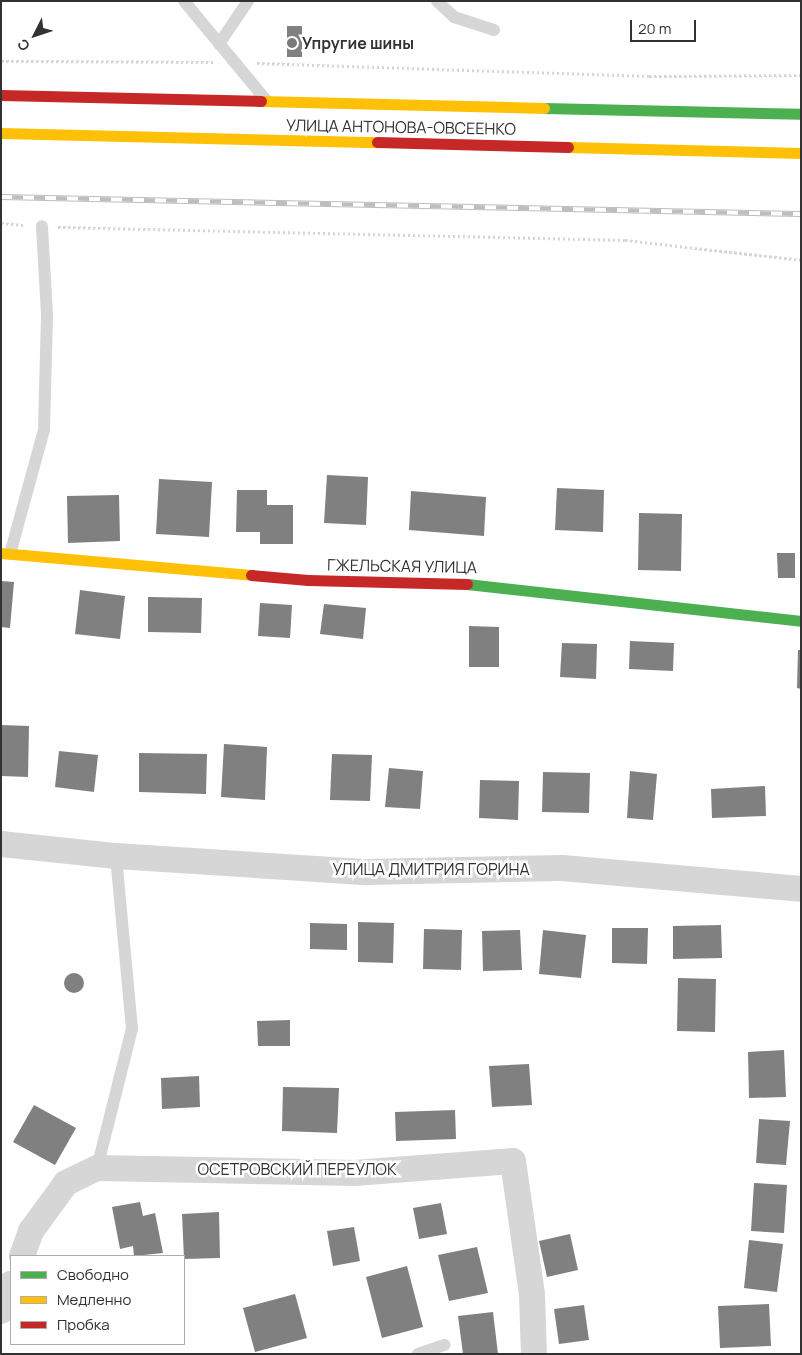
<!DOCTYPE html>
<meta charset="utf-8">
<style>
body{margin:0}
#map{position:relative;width:802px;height:1355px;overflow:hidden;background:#fff;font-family:Manrope,sans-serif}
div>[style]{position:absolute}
.building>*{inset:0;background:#808080}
.round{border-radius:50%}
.path>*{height:3px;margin-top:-1.5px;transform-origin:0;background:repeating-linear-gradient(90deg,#d6d6d6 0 2.5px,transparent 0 5px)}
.lane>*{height:12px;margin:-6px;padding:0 6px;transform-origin:6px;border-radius:6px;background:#d6d6d6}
.street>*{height:26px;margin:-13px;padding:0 13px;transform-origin:13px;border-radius:13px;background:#d6d6d6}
.fast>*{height:11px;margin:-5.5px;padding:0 5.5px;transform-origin:5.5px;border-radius:5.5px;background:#4caf50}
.slow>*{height:11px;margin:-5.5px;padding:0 5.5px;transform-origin:5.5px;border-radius:5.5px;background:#ffc107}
.jam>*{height:11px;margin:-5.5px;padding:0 5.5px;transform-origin:5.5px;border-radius:5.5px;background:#c62828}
.rail>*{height:5.5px;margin-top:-2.75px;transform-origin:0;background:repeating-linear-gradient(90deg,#fff 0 11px,#bebebe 0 22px);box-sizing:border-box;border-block:1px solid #bebebe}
.dots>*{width:14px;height:14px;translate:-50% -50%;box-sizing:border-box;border:2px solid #fff;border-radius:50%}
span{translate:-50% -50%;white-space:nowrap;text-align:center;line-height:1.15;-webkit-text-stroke:5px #fff;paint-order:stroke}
.poi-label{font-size:16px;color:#323232;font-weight:700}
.left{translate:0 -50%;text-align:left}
.street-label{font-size:16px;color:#323232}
.frame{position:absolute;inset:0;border:2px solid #323232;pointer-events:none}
.legend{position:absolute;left:10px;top:1255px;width:175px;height:90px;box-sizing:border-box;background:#fff;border:1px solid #adadad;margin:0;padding:6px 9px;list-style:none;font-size:15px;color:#323232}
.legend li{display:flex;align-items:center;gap:10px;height:25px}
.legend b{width:25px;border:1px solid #adadad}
.north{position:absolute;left:10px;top:10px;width:50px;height:50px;-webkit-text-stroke:4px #fff;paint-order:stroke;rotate:229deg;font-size:14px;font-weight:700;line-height:20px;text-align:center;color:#323232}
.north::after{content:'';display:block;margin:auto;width:18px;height:22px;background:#323232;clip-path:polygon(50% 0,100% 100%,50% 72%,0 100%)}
.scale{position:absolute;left:630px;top:20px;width:66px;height:22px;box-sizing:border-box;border:2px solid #323232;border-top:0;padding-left:6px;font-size:15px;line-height:18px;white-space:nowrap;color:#323232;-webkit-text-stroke:4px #fff;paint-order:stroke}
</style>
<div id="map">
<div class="building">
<i style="clip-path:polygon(287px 26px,302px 26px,302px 57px,287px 57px)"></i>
<i style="clip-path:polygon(327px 475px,368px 477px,366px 525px,324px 523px)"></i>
<i style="clip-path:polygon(159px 479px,212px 482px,209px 537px,156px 534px)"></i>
<i style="clip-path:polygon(557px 488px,604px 490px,603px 532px,555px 530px)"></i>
<i style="clip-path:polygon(237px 490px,267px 490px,267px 505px,293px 505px,293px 544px,260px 544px,260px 532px,236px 532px)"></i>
<i style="clip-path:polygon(411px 491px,486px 497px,484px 536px,409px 530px)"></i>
<i style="clip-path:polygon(119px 495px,120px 541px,68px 543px,67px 496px)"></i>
<i style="clip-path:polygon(639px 513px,682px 514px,681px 571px,638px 570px)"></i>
<i style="clip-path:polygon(777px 553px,795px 553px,795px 578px,778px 578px)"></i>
<i style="clip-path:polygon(1px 581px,14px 582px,10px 628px,1px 627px)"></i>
<i style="clip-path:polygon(80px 590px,125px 596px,120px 639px,75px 634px)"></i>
<i style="clip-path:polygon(148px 597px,202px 598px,201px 633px,148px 632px)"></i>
<i style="clip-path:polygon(260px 603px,292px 605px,290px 638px,258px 636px)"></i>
<i style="clip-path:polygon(324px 604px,366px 608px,363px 639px,320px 634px)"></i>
<i style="clip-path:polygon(469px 626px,499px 627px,499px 667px,469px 667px)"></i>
<i style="clip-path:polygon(630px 641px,674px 643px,673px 671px,629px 669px)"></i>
<i style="clip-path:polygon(562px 643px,597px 644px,596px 679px,560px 677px)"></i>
<i style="clip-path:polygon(798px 650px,801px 650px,801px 689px,797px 688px)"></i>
<i style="clip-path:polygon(1px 725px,29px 726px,28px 777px,1px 776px)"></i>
<i style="clip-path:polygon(224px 744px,267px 747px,265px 800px,221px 797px)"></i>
<i style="clip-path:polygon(59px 751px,98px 755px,94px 792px,55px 787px)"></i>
<i style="clip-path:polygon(139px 753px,207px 754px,206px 794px,139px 792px)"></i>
<i style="clip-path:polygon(332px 754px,372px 755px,370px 801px,330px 800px)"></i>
<i style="clip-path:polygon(389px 768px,423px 771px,420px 809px,385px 807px)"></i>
<i style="clip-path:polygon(630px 771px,657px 774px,653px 820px,627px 818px)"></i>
<i style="clip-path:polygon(543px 772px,590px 773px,589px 813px,542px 812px)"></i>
<i style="clip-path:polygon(480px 780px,519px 781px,518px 820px,479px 818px)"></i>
<i style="clip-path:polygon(765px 786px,766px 816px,712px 818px,711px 789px)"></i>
<i style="clip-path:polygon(358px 922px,394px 923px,393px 963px,358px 962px)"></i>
<i style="clip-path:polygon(310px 923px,347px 924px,347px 950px,310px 949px)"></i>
<i style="clip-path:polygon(721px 925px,722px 958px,673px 959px,673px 926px)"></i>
<i style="clip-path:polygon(612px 928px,648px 928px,647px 964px,612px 963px)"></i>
<i style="clip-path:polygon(424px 929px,462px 930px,461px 970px,423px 969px)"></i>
<i style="clip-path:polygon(520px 930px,522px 970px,483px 971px,482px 931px)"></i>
<i style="clip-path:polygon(543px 930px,586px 935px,581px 978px,539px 974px)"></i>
<i class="round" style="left:64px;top:973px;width:20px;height:20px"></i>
<i style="clip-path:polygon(678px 978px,716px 979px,715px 1032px,677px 1031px)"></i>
<i style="clip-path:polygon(290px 1020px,290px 1046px,258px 1046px,257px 1021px)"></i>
<i style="clip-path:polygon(784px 1050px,786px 1097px,749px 1098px,748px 1052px)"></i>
<i style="clip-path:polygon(529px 1064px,532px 1105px,492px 1107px,489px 1066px)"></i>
<i style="clip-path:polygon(199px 1076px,200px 1107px,162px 1109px,161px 1078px)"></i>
<i style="clip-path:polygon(283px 1087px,339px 1088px,337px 1133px,282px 1131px)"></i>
<i style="clip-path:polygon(34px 1105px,76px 1128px,55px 1165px,13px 1142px)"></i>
<i style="clip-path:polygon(455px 1110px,456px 1139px,396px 1141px,395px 1112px)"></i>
<i style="clip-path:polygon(759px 1119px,790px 1121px,786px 1165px,756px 1163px)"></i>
<i style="clip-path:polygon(754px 1183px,787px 1185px,784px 1233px,751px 1231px)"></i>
<i style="clip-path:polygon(140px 1202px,143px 1216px,155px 1213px,163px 1253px,134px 1256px,133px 1246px,120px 1249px,112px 1207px)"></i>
<i style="clip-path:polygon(441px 1203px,447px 1234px,419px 1239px,413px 1208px)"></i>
<i style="clip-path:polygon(219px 1212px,220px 1258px,184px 1259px,182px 1214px)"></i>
<i style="clip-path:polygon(354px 1227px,360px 1261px,333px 1266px,327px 1231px)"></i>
<i style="clip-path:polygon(570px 1234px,578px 1270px,547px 1277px,539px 1241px)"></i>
<i style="clip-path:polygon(749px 1240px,783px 1244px,777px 1292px,744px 1288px)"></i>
<i style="clip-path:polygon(477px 1247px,488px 1293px,449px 1301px,438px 1255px)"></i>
<i style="clip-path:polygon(407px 1266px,423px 1327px,382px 1338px,366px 1277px)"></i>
<i style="clip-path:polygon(295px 1294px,307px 1338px,255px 1352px,243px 1308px)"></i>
<i style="clip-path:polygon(769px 1304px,771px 1346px,720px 1348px,718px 1306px)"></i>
<i style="clip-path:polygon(584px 1305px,589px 1340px,559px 1344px,554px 1309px)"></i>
<i style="clip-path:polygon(493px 1312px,498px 1354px,463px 1354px,458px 1316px)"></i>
</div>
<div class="path">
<i style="left:1px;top:61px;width:212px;rotate:0.3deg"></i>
<i style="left:257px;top:63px;width:392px;rotate:1.9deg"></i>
<i style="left:649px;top:76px;width:152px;rotate:-0.4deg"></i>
<i style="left:1px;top:223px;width:25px;rotate:5deg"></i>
<i style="left:58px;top:227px;width:567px;rotate:1.31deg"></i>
<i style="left:625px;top:240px;width:177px;rotate:6.5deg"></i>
</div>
<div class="lane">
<i style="left:184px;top:1px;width:129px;rotate:50.4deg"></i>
<i style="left:437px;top:1px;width:23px;rotate:43deg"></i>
<i style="left:454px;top:17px;width:42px;rotate:18deg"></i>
<i style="left:219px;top:44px;width:52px;rotate:-56deg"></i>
<i style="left:10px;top:554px;width:129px;rotate:-74.7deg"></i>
<i style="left:44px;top:430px;width:116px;rotate:-88.5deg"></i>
<i style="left:47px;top:314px;width:88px;rotate:-93.3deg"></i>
<i style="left:97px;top:1168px;width:143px;rotate:-75.9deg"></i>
<i style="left:132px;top:1029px;width:174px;rotate:-95.3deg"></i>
<i style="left:418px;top:1354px;width:28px;rotate:-19deg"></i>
</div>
<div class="street">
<i style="left:1px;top:844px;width:116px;rotate:6deg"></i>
<i style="left:116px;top:856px;width:251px;rotate:3.7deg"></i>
<i style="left:366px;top:872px;width:196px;rotate:-1.2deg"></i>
<i style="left:562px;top:868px;width:240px;rotate:5deg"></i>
<i style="left:22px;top:1256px;width:27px;rotate:-70deg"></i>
<i style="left:31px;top:1231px;width:59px;rotate:-53.9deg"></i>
<i style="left:66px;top:1183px;width:34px;rotate:-26deg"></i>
<i style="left:97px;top:1168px;width:257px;rotate:1.1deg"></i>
<i style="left:354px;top:1173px;width:159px;rotate:-4.3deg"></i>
<i style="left:513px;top:1161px;width:135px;rotate:81.9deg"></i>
<i style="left:532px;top:1295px;width:59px;rotate:88.1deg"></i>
<i style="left:1px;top:1311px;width:29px;rotate:-70deg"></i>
</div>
<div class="fast">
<i style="left:544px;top:108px;width:257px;rotate:1.3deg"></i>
<i style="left:467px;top:584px;width:336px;rotate:6.3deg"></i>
</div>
<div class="slow">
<i style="left:261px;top:101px;width:283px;rotate:1.4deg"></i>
<i style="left:1px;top:133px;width:376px;rotate:1.4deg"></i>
<i style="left:568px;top:147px;width:233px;rotate:1.5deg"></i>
<i style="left:1px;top:553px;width:251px;rotate:5deg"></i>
</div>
<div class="jam">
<i style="left:1px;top:95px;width:260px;rotate:1.3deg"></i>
<i style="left:377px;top:142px;width:191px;rotate:1.5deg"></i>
<i style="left:251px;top:575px;width:57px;rotate:5deg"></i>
<i style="left:308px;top:580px;width:159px;rotate:1.4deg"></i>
</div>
<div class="rail">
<i style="left:1px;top:197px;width:800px;rotate:1.22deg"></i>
</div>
<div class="dots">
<i style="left:292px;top:43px;background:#7a7a7a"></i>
</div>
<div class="poi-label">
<span class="left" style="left:302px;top:43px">Упругие шины</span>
</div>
<div class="street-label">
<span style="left:401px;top:127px;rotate:1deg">УЛИЦА АНТОНОВА-ОВСЕЕНКО</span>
<span style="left:402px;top:566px;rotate:1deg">ГЖЕЛЬСКАЯ УЛИЦА</span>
<span style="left:431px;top:869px">УЛИЦА ДМИТРИЯ ГОРИНА</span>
<span style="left:297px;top:1169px">ОСЕТРОВСКИЙ ПЕРЕУЛОК</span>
</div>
<div class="frame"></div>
<ul class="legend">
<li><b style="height:6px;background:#4caf50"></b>Свободно</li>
<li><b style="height:6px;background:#ffc107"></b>Медленно</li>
<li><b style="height:6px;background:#c62828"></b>Пробка</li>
</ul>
<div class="north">С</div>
<div class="scale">20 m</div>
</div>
